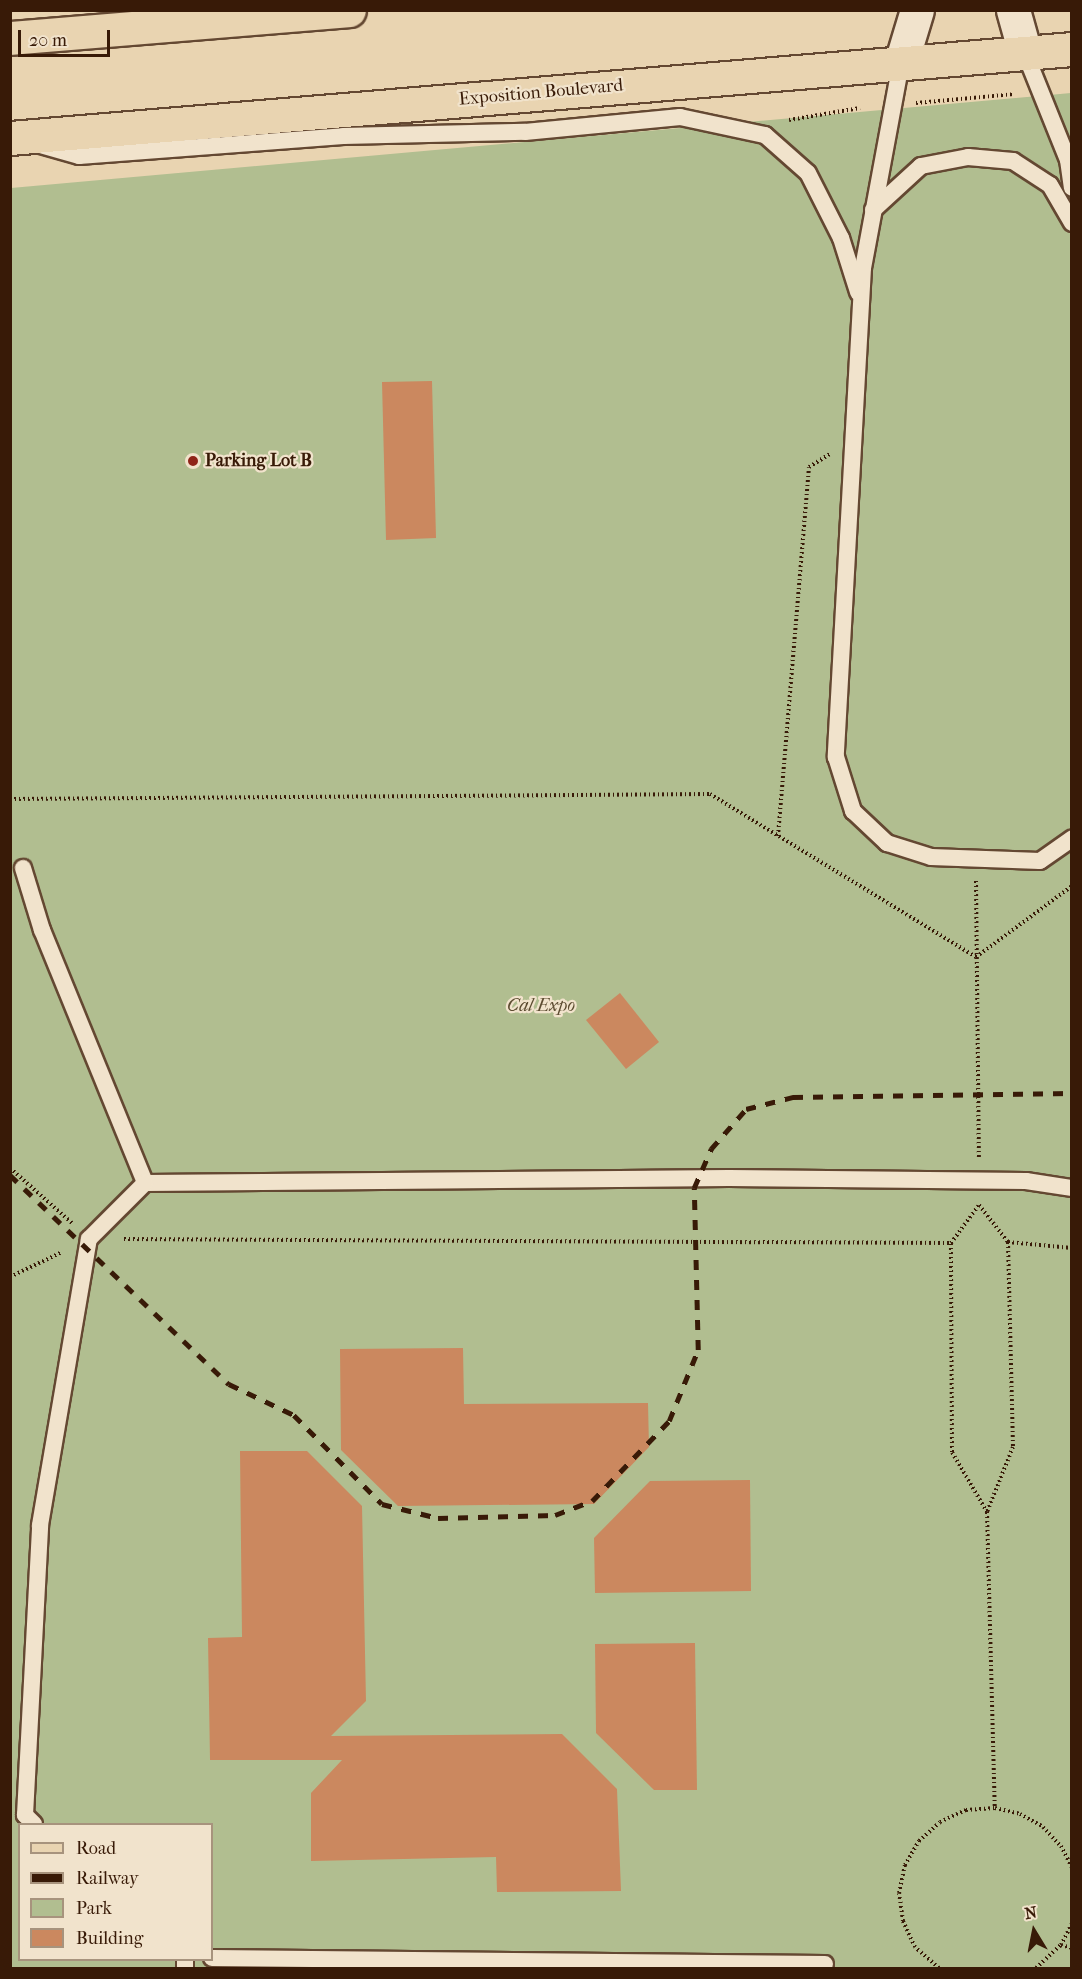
<!DOCTYPE html>
<style>
body{margin:0}
#map{position:relative;width:1082px;height:1979px;overflow:hidden;background:#e9d4b1;font-family:"IM FELL French Canon",serif}
div>[style]{position:absolute}
.green>*{inset:0;background:#b1be90}
.building>*{inset:0;background:#cb885f}
.path>*{height:4px;margin-top:-2px;transform-origin:0;background:repeating-linear-gradient(90deg,#381a07 0 1.5px,transparent 0 4.5px)}
.roads{filter:drop-shadow(2px 0 #644832) drop-shadow(-2px 0 #644832) drop-shadow(0 2px #644832) drop-shadow(0 -2px #644832)}
.lane>*{height:16px;margin:-8px;padding:0 8px;transform-origin:8px;border-radius:8px;background:#f1e3cc}
.secondary>*{height:33px;margin:-16.5px;padding:0 16.5px;transform-origin:16.5px;border-radius:16.5px;background:#f1e3cc}
.primary>*{height:33px;margin:-16.5px;padding:0 16.5px;transform-origin:16.5px;border-radius:16.5px;background:#e9d4b1}
.rail>*{height:4.5px;margin-top:-2.25px;transform-origin:0;background:repeating-linear-gradient(90deg,#381a07 0 10px,transparent 0 20px)}
.dots>*{width:16px;height:16px;translate:-50% -50%;box-sizing:border-box;border:3px solid #f1e3cc;border-radius:50%}
span{translate:-50% -50%;white-space:nowrap;text-align:center;line-height:1.15;-webkit-text-stroke:4.5px #f1e3cc;paint-order:stroke}
.street-label{font-size:18px;color:#381a07}
.poi-label{font-size:18px;color:#381a07;font-weight:700}
.left{translate:0 -50%;text-align:left}
.park-label{font-size:18px;color:#5c4b30;font-style:italic}
.frame{position:absolute;inset:0;border:12px solid #381a07;pointer-events:none}
.legend{position:absolute;left:18px;top:1823px;width:195px;height:138px;box-sizing:border-box;background:#f1e3cc;border:2px solid #a7937d;margin:0;padding:8px 10px;list-style:none;font-size:18px;color:#381a07}
.legend li{display:flex;align-items:center;gap:12px;height:30px}
.legend b{width:30px;border:2px solid #a7937d}
.north{position:absolute;left:1004px;top:1901px;width:60px;height:60px;-webkit-text-stroke:4px #f1e3cc;paint-order:stroke;rotate:350deg;font-size:16px;font-weight:700;line-height:24px;text-align:center;color:#381a07}
.north::after{content:'';display:block;margin:auto;width:21px;height:27px;background:#381a07;clip-path:polygon(50% 0,100% 100%,50% 72%,0 100%)}
.scale{position:absolute;left:18px;top:30px;width:92px;height:27px;box-sizing:border-box;border:3px solid #381a07;border-top:0;padding-left:8px;font-size:18px;line-height:21px;white-space:nowrap;color:#381a07;-webkit-text-stroke:4px #f1e3cc;paint-order:stroke}
</style>
<div id="map">
<div class="green">
<i style="clip-path:polygon(evenodd,1071px 93px,1071px 1968px,11px 1968px,11px 188px,1071px 93px,20px 1824px,212px 1824px,212px 1960px,20px 1960px,20px 1824px)"></i>
</div>
<div class="building">
<i style="clip-path:polygon(432px 381px,436px 538px,386px 540px,382px 382px)"></i>
<i style="clip-path:polygon(620px 993px,659px 1042px,626px 1069px,586px 1020px)"></i>
<i style="clip-path:polygon(463px 1348px,464px 1404px,648px 1403px,649px 1447px,594px 1504px,398px 1506px,341px 1450px,340px 1349px)"></i>
<i style="clip-path:polygon(240px 1451px,307px 1451px,362px 1506px,366px 1701px,331px 1736px,562px 1734px,617px 1789px,621px 1891px,497px 1892px,496px 1857px,311px 1861px,311px 1793px,342px 1760px,210px 1760px,208px 1638px,242px 1637px)"></i>
<i style="clip-path:polygon(750px 1480px,751px 1591px,595px 1593px,594px 1538px,650px 1481px)"></i>
<i style="clip-path:polygon(695px 1643px,697px 1790px,654px 1790px,596px 1733px,595px 1644px)"></i>
</div>
<div class="path">
<i style="left:916px;top:103px;width:98px;rotate:-5.2deg"></i>
<i style="left:789px;top:120px;width:72px;rotate:-9.6deg"></i>
<i style="left:10px;top:799px;width:700px;rotate:-0.41deg"></i>
<i style="left:710px;top:794px;width:312px;rotate:31.5deg"></i>
<i style="left:976px;top:957px;width:119px;rotate:-36.5deg"></i>
<i style="left:778px;top:836px;width:370px;rotate:-85.2deg"></i>
<i style="left:809px;top:467px;width:25px;rotate:-32deg"></i>
<i style="left:976px;top:881px;width:277px;rotate:89.4deg"></i>
<i style="left:10px;top:1168px;width:84px;rotate:41.6deg"></i>
<i style="left:124px;top:1239px;width:827px;rotate:0.28deg"></i>
<i style="left:1008px;top:1242px;width:64px;rotate:5.4deg"></i>
<i style="left:10px;top:1277px;width:58px;rotate:-25.7deg"></i>
<i style="left:987px;top:1512px;width:69px;rotate:-120.3deg"></i>
<i style="left:952px;top:1452px;width:209px;rotate:-90.3deg"></i>
<i style="left:951px;top:1243px;width:47px;rotate:-53.6deg"></i>
<i style="left:979px;top:1205px;width:47px;rotate:51.9deg"></i>
<i style="left:1008px;top:1242px;width:205px;rotate:88.6deg"></i>
<i style="left:1013px;top:1447px;width:70px;rotate:111.8deg"></i>
<i style="left:987px;top:1512px;width:296px;rotate:88.5deg"></i>
<i style="left:1061px;top:1945px;width:11px;rotate:15deg"></i>
<i style="left:939px;top:1968px;width:32px;rotate:-139deg"></i>
<i style="left:915px;top:1947px;width:29px;rotate:-115deg"></i>
<i style="left:903px;top:1921px;width:28px;rotate:-98deg"></i>
<i style="left:899px;top:1893px;width:29px;rotate:-78deg"></i>
<i style="left:905px;top:1865px;width:28px;rotate:-60deg"></i>
<i style="left:919px;top:1841px;width:28px;rotate:-42deg"></i>
<i style="left:940px;top:1822px;width:29px;rotate:-25deg"></i>
<i style="left:966px;top:1810px;width:29px;rotate:-4deg"></i>
<i style="left:995px;top:1808px;width:26px;rotate:13deg"></i>
<i style="left:1020px;top:1814px;width:26px;rotate:29deg"></i>
<i style="left:1043px;top:1827px;width:26px;rotate:47deg"></i>
<i style="left:1061px;top:1846px;width:25px;rotate:63deg"></i>
<i style="left:1036px;top:1968px;width:34px;rotate:-43deg"></i>
<i style="left:1061px;top:1945px;width:25px;rotate:-63deg"></i>
</div>
<div class="roads">
<div class="lane">
<i style="left:1025px;top:53px;width:115px;rotate:68.1deg"></i>
<i style="left:1068px;top:160px;width:28px;rotate:82deg"></i>
<i style="left:901px;top:63px;width:208px;rotate:100.5deg"></i>
<i style="left:863px;top:268px;width:490px;rotate:93.2deg"></i>
<i style="left:836px;top:757px;width:57px;rotate:72.5deg"></i>
<i style="left:853px;top:811px;width:47px;rotate:43.3deg"></i>
<i style="left:887px;top:843px;width:46px;rotate:17.7deg"></i>
<i style="left:931px;top:857px;width:109px;rotate:2.1deg"></i>
<i style="left:1040px;top:861px;width:39px;rotate:-35deg"></i>
<i style="left:37px;top:144px;width:44px;rotate:15.9deg"></i>
<i style="left:79px;top:156px;width:265px;rotate:-4.3deg"></i>
<i style="left:343px;top:136px;width:182px;rotate:-1.3deg"></i>
<i style="left:525px;top:132px;width:156px;rotate:-5.5deg"></i>
<i style="left:680px;top:117px;width:87px;rotate:12deg"></i>
<i style="left:765px;top:135px;width:57px;rotate:41.5deg"></i>
<i style="left:808px;top:173px;width:73px;rotate:63.1deg"></i>
<i style="left:841px;top:238px;width:57px;rotate:72.5deg"></i>
<i style="left:873px;top:210px;width:65px;rotate:-42.5deg"></i>
<i style="left:921px;top:166px;width:48px;rotate:-10.8deg"></i>
<i style="left:968px;top:157px;width:45px;rotate:5.1deg"></i>
<i style="left:1013px;top:161px;width:44px;rotate:33deg"></i>
<i style="left:1050px;top:185px;width:44px;rotate:59.9deg"></i>
<i style="left:23px;top:868px;width:65px;rotate:73deg"></i>
<i style="left:42px;top:930px;width:273px;rotate:67.8deg"></i>
<i style="left:145px;top:1183px;width:584px;rotate:-0.49deg"></i>
<i style="left:729px;top:1178px;width:297px;rotate:0.6deg"></i>
<i style="left:1026px;top:1181px;width:47px;rotate:8.7deg"></i>
<i style="left:34px;top:1824px;width:13px;rotate:-135deg"></i>
<i style="left:25px;top:1815px;width:290px;rotate:-87deg"></i>
<i style="left:40px;top:1525px;width:290px;rotate:-80.3deg"></i>
<i style="left:89px;top:1239px;width:79px;rotate:-45deg"></i>
<i style="left:212px;top:1958px;width:613px;rotate:0.56deg"></i>
<i style="left:185px;top:1960px;width:8px;rotate:90deg"></i>
</div>
<div class="secondary">
<i style="left:1013px;top:10px;width:45px;rotate:74.4deg"></i>
<i style="left:901px;top:63px;width:55px;rotate:-73.2deg"></i>
</div>
<div class="primary">
<i style="left:10px;top:38px;width:340px;rotate:-4.7deg"></i>
<i style="left:10px;top:138px;width:1066px;rotate:-4.79deg"></i>
</div>
</div>
<div class="rail">
<i style="left:10px;top:1175px;width:303px;rotate:43.7deg"></i>
<i style="left:229px;top:1384px;width:72px;rotate:25.5deg"></i>
<i style="left:294px;top:1415px;width:125px;rotate:45.3deg"></i>
<i style="left:382px;top:1504px;width:58px;rotate:14deg"></i>
<i style="left:438px;top:1518px;width:117px;rotate:-1.5deg"></i>
<i style="left:555px;top:1515px;width:40px;rotate:-21deg"></i>
<i style="left:592px;top:1501px;width:111px;rotate:-46.1deg"></i>
<i style="left:669px;top:1421px;width:77px;rotate:-67.8deg"></i>
<i style="left:698px;top:1350px;width:162px;rotate:-91.4deg"></i>
<i style="left:694px;top:1188px;width:43px;rotate:-66.4deg"></i>
<i style="left:711px;top:1149px;width:53px;rotate:-48.8deg"></i>
<i style="left:746px;top:1109px;width:49px;rotate:-14.3deg"></i>
<i style="left:793px;top:1097px;width:279px;rotate:-0.8deg"></i>
</div>
<div class="dots">
<i style="left:193px;top:461px;background:#8f2418"></i>
</div>
<div class="street-label">
<span style="left:541px;top:93px;rotate:-5deg">Exposition Boulevard</span>
</div>
<div class="poi-label">
<span class="left" style="left:205px;top:461px">Parking Lot B</span>
</div>
<div class="park-label">
<span style="left:541px;top:1006px">Cal Expo</span>
</div>
<div class="frame"></div>
<ul class="legend">
<li><b style="height:8px;background:#e9d4b1"></b>Road</li>
<li><b style="height:8px;background:#381a07"></b>Railway</li>
<li><b style="height:16px;background:#b1be90"></b>Park</li>
<li><b style="height:16px;background:#cb885f"></b>Building</li>
</ul>
<div class="north">N</div>
<div class="scale">20 m</div>
</div>
